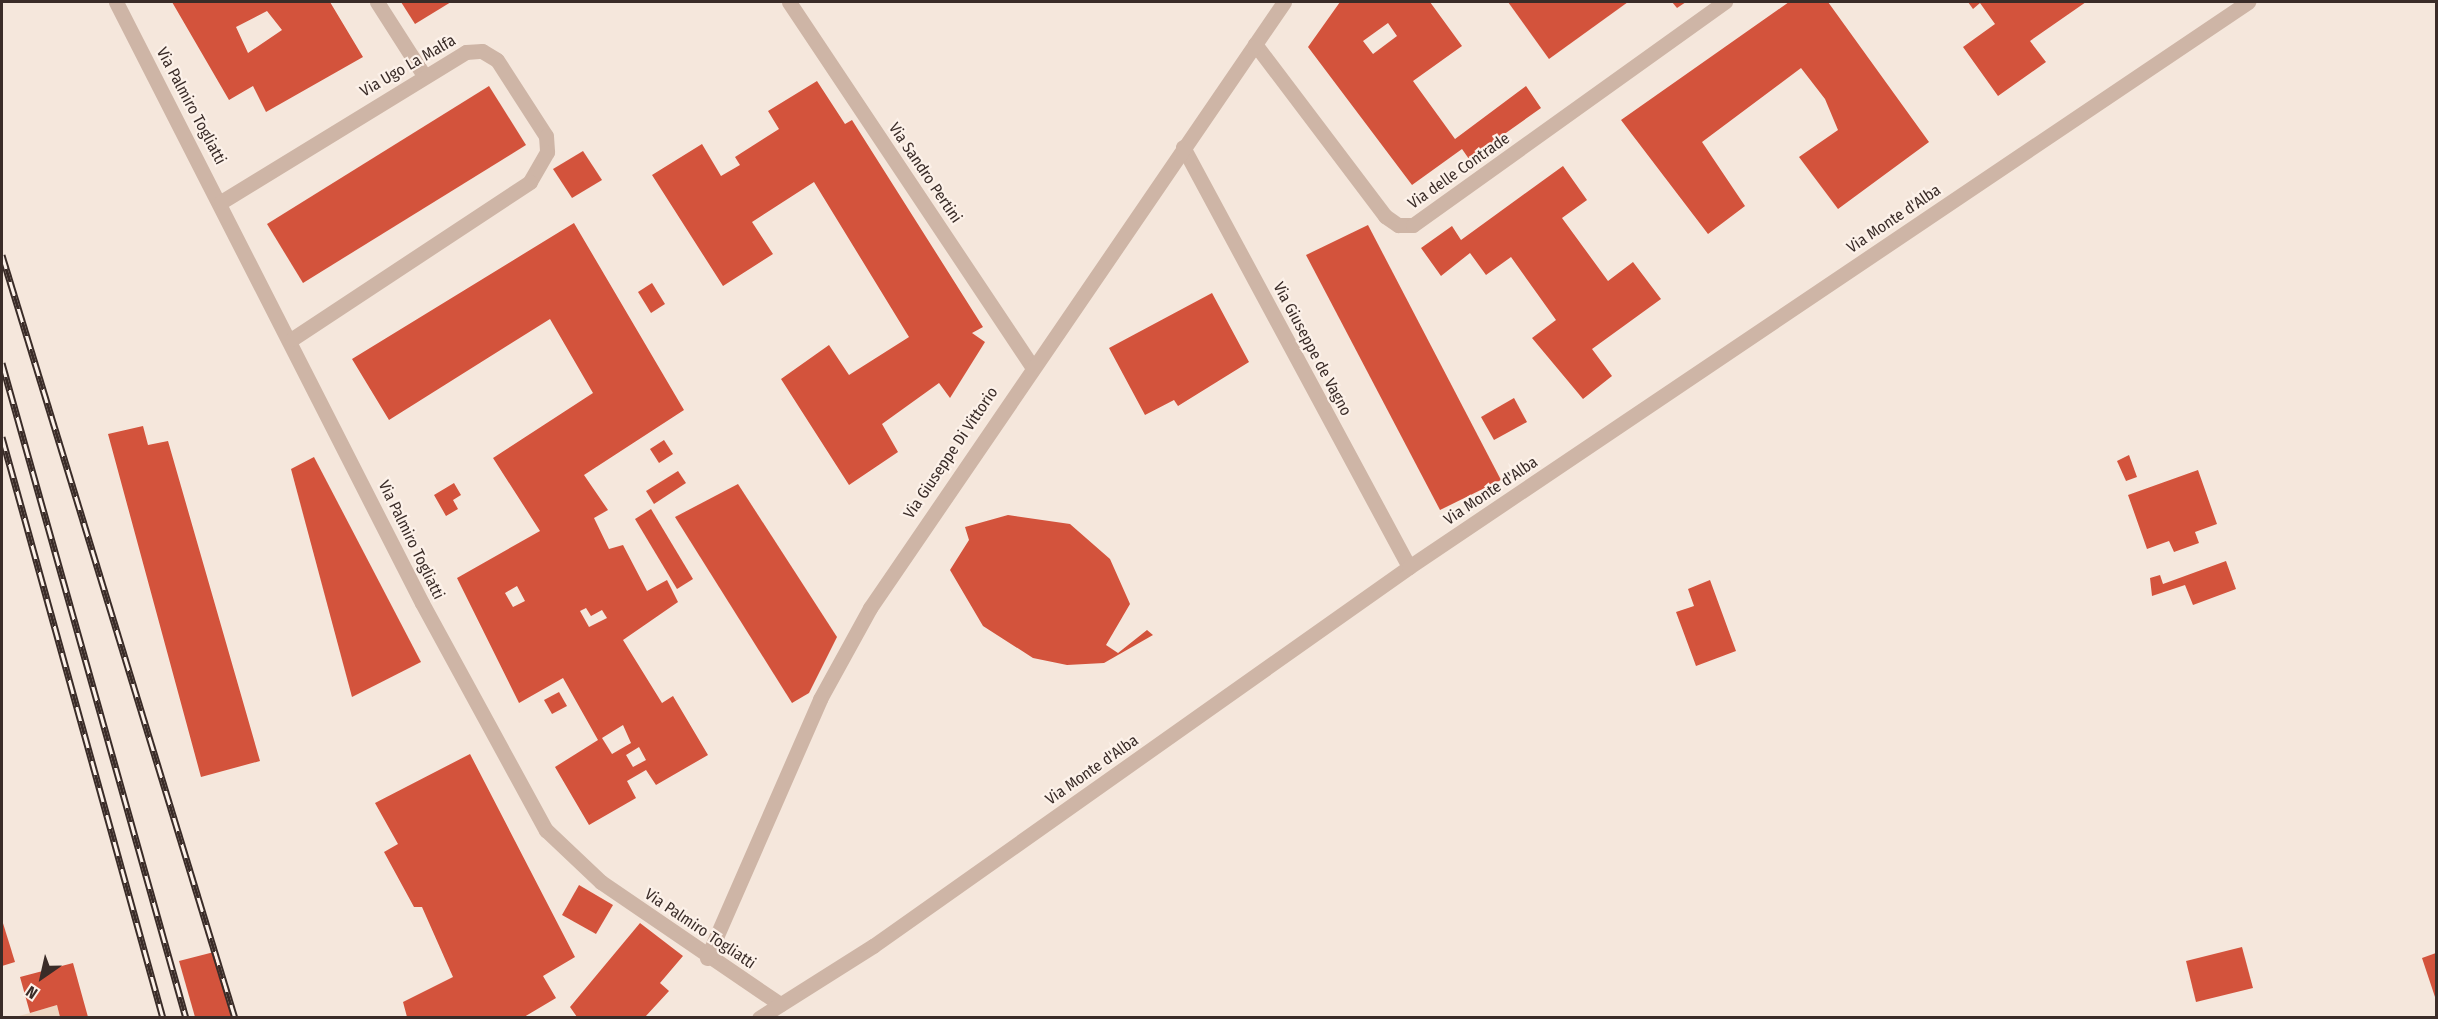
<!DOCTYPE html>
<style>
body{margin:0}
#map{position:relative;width:2438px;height:1019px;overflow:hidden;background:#f5e7dc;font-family:"Fira Sans Condensed",sans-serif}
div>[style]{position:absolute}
.plaza>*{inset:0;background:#eed6c1}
.building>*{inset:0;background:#d3533c}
.street>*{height:15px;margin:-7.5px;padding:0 7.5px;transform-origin:7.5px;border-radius:7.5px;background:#ceb5a6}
.rail>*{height:7px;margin-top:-3.5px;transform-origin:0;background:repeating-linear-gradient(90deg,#fcf1e9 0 14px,#3a2c28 0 28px);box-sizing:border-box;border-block:2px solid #3a2c28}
span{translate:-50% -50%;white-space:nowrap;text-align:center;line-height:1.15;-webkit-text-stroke:4.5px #fcf1e9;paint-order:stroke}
.street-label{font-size:16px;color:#3a2c28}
.frame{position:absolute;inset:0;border:3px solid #3a2c28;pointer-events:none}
.north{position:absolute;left:12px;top:947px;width:60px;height:60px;-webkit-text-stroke:4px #fcf1e9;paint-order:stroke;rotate:214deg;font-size:16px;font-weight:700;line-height:24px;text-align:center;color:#3a2c28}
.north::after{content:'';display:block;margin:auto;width:21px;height:27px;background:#3a2c28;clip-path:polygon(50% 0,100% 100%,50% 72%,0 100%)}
</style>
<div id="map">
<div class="plaza">
<i style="clip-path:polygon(57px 1005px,60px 1017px,15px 1017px,30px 1013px)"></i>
</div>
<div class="building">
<i style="clip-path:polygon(evenodd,172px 2px,330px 2px,363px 57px,266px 112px,253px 86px,229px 100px,172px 2px,267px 11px,282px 30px,248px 53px,236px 27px,267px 11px)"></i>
<i style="clip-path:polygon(401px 2px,451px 2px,415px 24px)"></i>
<i style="clip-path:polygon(evenodd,1340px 2px,1430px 2px,1462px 46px,1413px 81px,1455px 139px,1526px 86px,1541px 108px,1469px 159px,1462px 149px,1412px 185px,1308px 47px,1340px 2px,1388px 23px,1397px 36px,1373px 54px,1363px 41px,1388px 23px)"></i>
<i style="clip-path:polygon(1508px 2px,1628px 2px,1549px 59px)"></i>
<i style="clip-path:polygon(1672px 2px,1686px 2px,1677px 8px)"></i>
<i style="clip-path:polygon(1789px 2px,1828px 2px,1929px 142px,1838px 209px,1799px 157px,1838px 130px,1825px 99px,1801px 68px,1702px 142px,1745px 206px,1708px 234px,1621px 120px)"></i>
<i style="clip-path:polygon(1968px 2px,2086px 2px,2030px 41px,2046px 62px,1998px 96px,1963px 47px,1995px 24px,1980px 3px,1973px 9px)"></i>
<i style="clip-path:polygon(817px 81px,845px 124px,852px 120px,983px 327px,972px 333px,985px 342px,950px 398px,939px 383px,882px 424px,898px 452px,849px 485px,781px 379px,829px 345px,849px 375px,909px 337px,814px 182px,752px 222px,773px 254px,723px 286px,652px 175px,702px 144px,721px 176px,740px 165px,735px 157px,779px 129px,768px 111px)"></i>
<i style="clip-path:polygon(489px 86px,526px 145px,303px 283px,267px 224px)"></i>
<i style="clip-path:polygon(583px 151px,602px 180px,572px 198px,553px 169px)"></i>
<i style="clip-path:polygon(1563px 166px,1587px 200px,1562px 218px,1608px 281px,1633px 262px,1661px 299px,1592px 349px,1612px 376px,1583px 399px,1532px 338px,1556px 320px,1511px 257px,1486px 275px,1470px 253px,1441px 276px,1421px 248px,1452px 226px,1461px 240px)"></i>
<i style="clip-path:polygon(evenodd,574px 223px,684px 410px,584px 475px,608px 510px,594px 518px,609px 549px,623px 545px,647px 591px,667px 580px,678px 602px,623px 640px,662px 703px,673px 696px,708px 755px,656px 785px,646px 770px,627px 781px,636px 798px,589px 825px,555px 767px,598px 740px,563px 678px,519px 703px,457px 578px,540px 531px,493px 458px,593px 393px,550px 319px,389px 420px,352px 359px,574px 223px,517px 586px,525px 601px,513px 607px,505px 593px,517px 586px,574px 223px,586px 608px,591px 616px,602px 610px,607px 618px,589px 627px,580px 611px,586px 608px,574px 223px,623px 725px,631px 743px,612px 754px,602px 738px,623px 725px,574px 223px,639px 747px,646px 760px,633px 767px,626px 755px,639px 747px)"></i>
<i style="clip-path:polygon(1368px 225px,1501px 480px,1440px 510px,1306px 255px)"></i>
<i style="clip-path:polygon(652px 283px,665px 304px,651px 313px,638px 292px)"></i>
<i style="clip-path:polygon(1212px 293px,1249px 362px,1178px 406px,1174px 400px,1145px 415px,1109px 348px)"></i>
<i style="clip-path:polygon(1514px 398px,1527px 422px,1494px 440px,1481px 417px)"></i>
<i style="clip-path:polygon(143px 426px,148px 445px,168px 441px,260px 761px,201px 777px,108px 434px)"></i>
<i style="clip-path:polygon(664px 440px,673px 454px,659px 463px,650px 449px)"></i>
<i style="clip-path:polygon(2129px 455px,2137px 477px,2126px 481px,2117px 461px)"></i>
<i style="clip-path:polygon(314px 457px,421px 662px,352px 697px,291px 469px)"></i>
<i style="clip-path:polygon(2198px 470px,2217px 524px,2195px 532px,2199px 543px,2174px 552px,2169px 541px,2147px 549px,2128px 495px)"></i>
<i style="clip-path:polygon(678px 471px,686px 483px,654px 504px,646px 491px)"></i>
<i style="clip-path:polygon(454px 483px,461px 495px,453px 500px,458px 509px,446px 516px,434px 495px)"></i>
<i style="clip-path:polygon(738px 484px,837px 637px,809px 693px,792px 703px,675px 517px)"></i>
<i style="clip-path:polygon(651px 509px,693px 579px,677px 589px,635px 519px)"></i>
<i style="clip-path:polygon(1008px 515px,1070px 524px,1110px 559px,1130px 604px,1106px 645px,1118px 653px,1147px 630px,1153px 635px,1104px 663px,1067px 665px,1033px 658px,983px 626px,950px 570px,969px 540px,965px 527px)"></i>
<i style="clip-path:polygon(2226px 561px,2236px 589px,2193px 605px,2185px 585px,2152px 596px,2150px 578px,2160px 575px,2163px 584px)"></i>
<i style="clip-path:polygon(1710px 580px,1736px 651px,1696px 666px,1676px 612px,1694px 606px,1688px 589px)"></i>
<i style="clip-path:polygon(559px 692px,567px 706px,552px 714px,544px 700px)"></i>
<i style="clip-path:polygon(470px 754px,575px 957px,543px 976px,556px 998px,524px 1017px,407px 1017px,403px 1002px,453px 977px,422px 907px,414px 907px,384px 852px,398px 844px,375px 803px)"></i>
<i style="clip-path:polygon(579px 885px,613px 905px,596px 934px,562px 915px)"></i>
<i style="clip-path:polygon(2px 920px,15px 962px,2px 966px)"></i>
<i style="clip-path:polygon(640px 923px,683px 956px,660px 983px,669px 991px,645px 1017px,577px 1017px,570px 1007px)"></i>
<i style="clip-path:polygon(2242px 947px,2253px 988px,2196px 1002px,2186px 961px)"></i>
<i style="clip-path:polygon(214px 952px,232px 1017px,195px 1017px,179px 961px)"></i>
<i style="clip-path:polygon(2436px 953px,2436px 1000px,2422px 958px)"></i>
<i style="clip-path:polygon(73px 963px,88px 1017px,60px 1017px,57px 1005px,30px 1013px,20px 977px)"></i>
</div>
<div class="street">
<i style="left:116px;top:2px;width:674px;rotate:63.02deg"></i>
<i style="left:422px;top:603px;width:259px;rotate:61.4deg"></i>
<i style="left:546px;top:830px;width:76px;rotate:43.4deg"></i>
<i style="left:601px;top:882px;width:217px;rotate:34.3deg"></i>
<i style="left:377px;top:2px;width:85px;rotate:57.4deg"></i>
<i style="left:789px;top:2px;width:436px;rotate:56.3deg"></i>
<i style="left:1255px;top:44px;width:216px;rotate:52.9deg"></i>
<i style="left:1385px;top:216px;width:16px;rotate:35deg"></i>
<i style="left:1398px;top:225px;width:15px"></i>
<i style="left:1413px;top:225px;width:384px;rotate:-35.6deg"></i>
<i style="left:1183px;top:147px;width:477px;rotate:61.7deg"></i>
<i style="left:221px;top:202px;width:287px;rotate:-31.5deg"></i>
<i style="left:466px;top:52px;width:16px;rotate:-4deg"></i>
<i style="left:482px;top:51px;width:17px;rotate:31deg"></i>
<i style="left:497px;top:60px;width:90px;rotate:57.2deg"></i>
<i style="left:546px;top:136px;width:16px;rotate:86deg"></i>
<i style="left:547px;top:152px;width:34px;rotate:120deg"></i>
<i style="left:530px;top:182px;width:285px;rotate:146.6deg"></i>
<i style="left:707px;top:958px;width:283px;rotate:-66.4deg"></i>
<i style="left:820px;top:699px;width:104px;rotate:-61.2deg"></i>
<i style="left:870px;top:608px;width:734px;rotate:-55.66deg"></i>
<i style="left:759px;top:1018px;width:135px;rotate:-32.3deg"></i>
<i style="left:873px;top:946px;width:656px;rotate:-35.26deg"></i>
<i style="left:1409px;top:567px;width:1012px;rotate:-33.96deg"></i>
</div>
<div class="rail">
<i style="left:2px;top:255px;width:798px;rotate:73.02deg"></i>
<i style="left:2px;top:363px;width:680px;rotate:74.31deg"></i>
<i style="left:2px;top:437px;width:603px;rotate:74.51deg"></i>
</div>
<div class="street-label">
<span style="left:408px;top:66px;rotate:-30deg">Via Ugo La Malfa</span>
<span style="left:191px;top:106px;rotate:62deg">Via Palmiro Togliatti</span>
<span style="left:1459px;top:171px;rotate:-35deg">Via delle Contrade</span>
<span style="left:925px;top:173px;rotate:56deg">Via Sandro Pertini</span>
<span style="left:1894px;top:219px;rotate:-34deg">Via Monte d'Alba</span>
<span style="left:1312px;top:349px;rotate:62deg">Via Giuseppe de Vagno</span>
<span style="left:951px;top:453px;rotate:-56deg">Via Giuseppe Di Vittorio</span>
<span style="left:1491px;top:491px;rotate:-34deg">Via Monte d'Alba</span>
<span style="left:411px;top:540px;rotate:64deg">Via Palmiro Togliatti</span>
<span style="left:1092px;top:770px;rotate:-35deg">Via Monte d'Alba</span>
<span style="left:700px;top:929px;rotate:34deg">Via Palmiro Togliatti</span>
</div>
<div class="frame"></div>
<div class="north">N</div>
</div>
